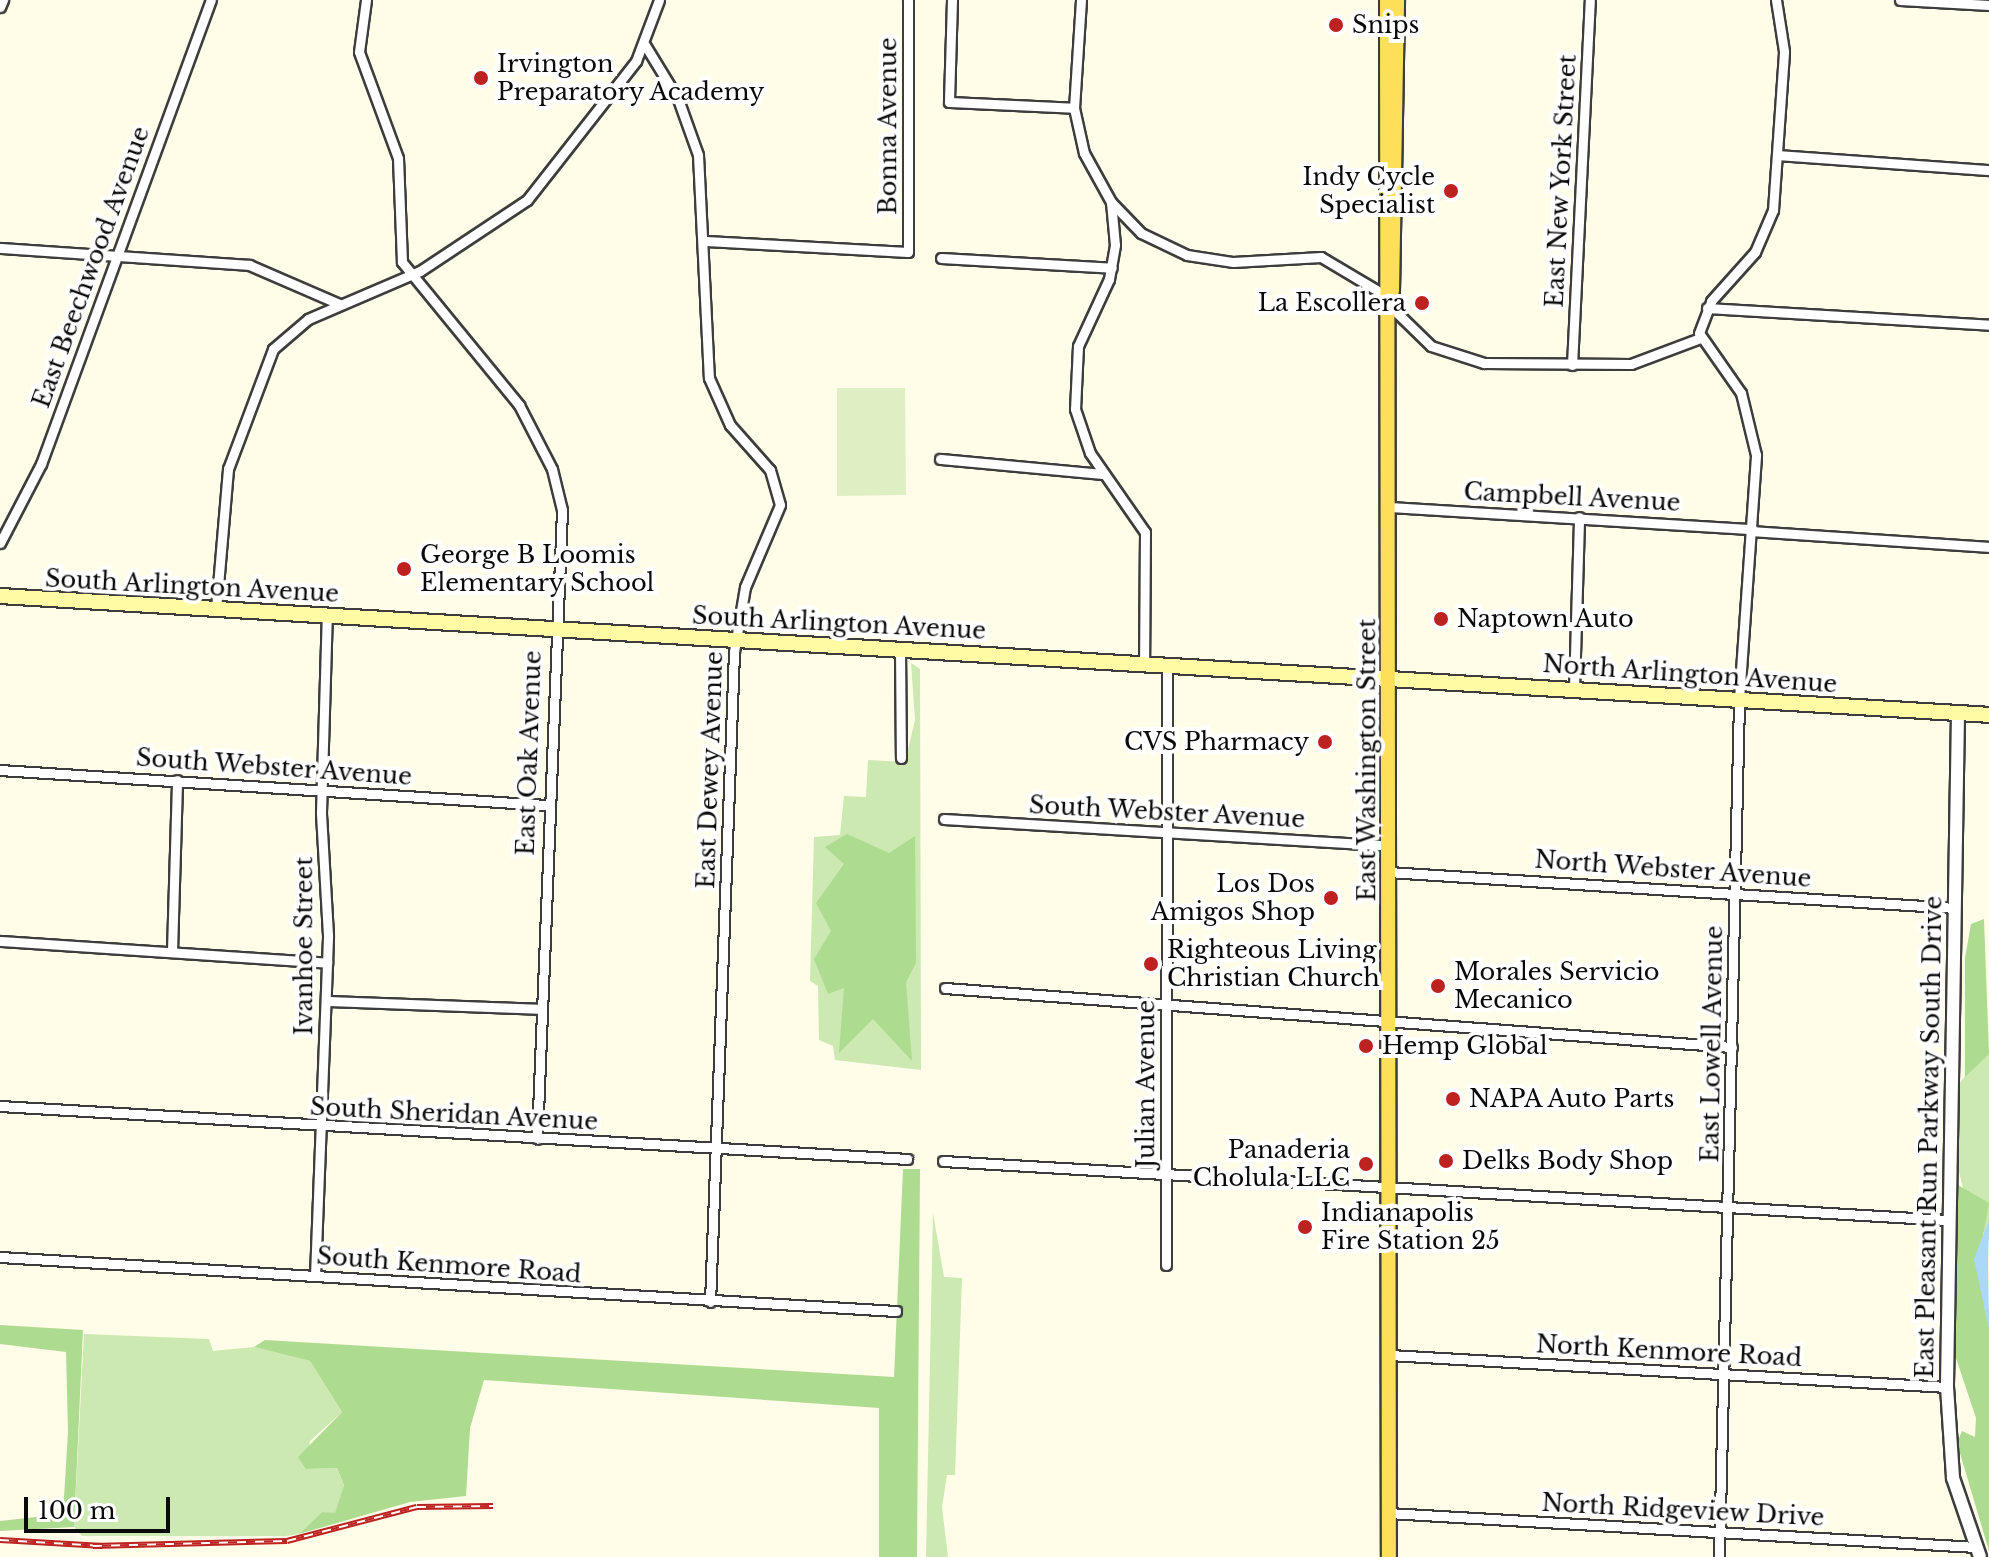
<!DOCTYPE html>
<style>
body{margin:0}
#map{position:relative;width:1989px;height:1557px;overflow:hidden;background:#fffce8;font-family:"Libre Baskerville",serif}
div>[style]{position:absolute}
.green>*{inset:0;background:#cbe9b1}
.forest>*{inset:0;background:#addb90}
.pitch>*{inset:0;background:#def0c3}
.water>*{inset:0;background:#abd7f8}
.roads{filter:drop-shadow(2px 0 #3d3d3d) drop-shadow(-2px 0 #3d3d3d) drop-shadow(0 2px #3d3d3d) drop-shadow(0 -2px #3d3d3d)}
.minor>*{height:9px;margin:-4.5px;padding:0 4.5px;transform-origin:4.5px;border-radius:4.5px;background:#fff}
.tertiary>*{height:12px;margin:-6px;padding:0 6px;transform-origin:6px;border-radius:6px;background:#fff}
.secondary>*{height:14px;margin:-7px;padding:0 7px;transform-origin:7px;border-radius:7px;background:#fffaa3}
.primary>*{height:14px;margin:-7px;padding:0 7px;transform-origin:7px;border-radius:7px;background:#fddf5a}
.rail>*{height:6px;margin-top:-3px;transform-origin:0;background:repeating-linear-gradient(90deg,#fff 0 9px,#bd2120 0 18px);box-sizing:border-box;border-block:2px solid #bd2120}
.dots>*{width:22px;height:22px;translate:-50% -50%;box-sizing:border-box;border:4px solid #fff;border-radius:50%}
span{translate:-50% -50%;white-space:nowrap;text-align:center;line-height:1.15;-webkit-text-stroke:8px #fff;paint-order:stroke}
.poi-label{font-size:24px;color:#0a0a0a}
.left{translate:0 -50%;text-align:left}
.right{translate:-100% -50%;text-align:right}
.street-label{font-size:24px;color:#0a0a0a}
.scale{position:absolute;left:24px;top:1497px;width:146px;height:36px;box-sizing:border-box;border:4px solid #0a0a0a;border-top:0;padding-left:10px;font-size:24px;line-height:28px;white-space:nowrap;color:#0a0a0a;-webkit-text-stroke:6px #fff;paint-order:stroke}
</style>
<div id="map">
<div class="green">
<i style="clip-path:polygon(911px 663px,920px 669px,921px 1070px,835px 1060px,833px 1046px,819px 1040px,818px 986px,810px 981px,814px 837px,840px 835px,844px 796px,866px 797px,868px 760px,905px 762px,915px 720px)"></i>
<i style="clip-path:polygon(1989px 1047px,1989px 1240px,1967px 1205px,1956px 1159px,1957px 1086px)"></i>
<i style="clip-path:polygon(933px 1213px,944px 1277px,962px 1278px,955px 1475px,947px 1475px,942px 1507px,948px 1557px,926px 1557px)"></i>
<i style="clip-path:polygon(84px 1334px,209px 1339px,213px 1351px,254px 1347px,310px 1361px,342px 1412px,310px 1441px,306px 1469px,337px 1468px,344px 1485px,335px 1514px,322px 1512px,299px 1534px,286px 1536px,82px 1536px,74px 1527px)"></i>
</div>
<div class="forest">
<i style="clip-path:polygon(847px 834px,889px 853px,915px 836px,916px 963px,906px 982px,912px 1061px,873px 1019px,839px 1053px,844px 988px,828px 994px,814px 959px,831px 931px,816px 903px,844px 864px,825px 847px)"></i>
<i style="clip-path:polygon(1984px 919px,1989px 1054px,1965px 1077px,1965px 958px,1971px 924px)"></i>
<i style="clip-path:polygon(903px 1169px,920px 1169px,917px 1557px,879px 1557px,879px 1408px,484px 1380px,470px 1428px,466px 1496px,410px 1502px,299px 1534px,322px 1512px,335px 1513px,344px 1485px,337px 1468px,306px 1469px,298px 1457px,342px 1412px,310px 1361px,254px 1347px,265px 1340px,894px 1377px)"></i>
<i style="clip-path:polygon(1958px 1185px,1989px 1203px,1978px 1264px,1989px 1312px,1989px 1551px,1957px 1443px,1962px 1431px,1975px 1437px,1976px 1418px,1954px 1352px)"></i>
<i style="clip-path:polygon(0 1325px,83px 1330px,74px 1527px,0 1531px,0 1521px,63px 1514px,68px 1432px,66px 1352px,0 1344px)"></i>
</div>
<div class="pitch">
<i style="clip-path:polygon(837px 388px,905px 388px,906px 495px,837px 496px)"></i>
</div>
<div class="water">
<i style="clip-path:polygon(1989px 1220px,1988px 1263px,1989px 1329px,1974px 1259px)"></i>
</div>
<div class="roads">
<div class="minor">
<i style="left:366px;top:0;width:52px;rotate:97.7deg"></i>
<i style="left:359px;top:52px;width:113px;rotate:69.8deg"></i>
<i style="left:398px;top:158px;width:104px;rotate:87.8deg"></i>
<i style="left:402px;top:262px;width:185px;rotate:50.7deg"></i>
<i style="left:519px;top:405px;width:72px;rotate:62.7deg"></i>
<i style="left:552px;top:469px;width:42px;rotate:76.3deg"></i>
<i style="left:562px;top:510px;width:629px;rotate:92.28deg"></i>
<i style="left:952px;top:0;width:102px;rotate:91.7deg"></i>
<i style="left:949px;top:102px;width:125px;rotate:2.7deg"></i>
<i style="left:1081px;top:0;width:108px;rotate:93.7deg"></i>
<i style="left:1074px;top:108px;width:46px;rotate:77.5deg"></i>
<i style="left:1084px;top:153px;width:56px;rotate:61.1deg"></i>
<i style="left:1111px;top:202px;width:43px;rotate:84.7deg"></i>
<i style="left:1115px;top:245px;width:35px;rotate:100deg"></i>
<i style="left:1109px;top:279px;width:74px;rotate:114.8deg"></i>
<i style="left:1078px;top:346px;width:63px;rotate:92.7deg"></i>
<i style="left:1075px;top:409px;width:46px;rotate:71.2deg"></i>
<i style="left:1090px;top:453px;width:96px;rotate:55.2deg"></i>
<i style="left:1145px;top:532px;width:131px;rotate:90.4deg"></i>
<i style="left:1900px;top:0;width:89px;rotate:3.2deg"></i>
<i style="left:0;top:7px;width:8px;rotate:-67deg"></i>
<i style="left:645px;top:45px;width:63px;rotate:58.6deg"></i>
<i style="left:678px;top:99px;width:59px;rotate:70.3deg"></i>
<i style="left:698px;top:155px;width:223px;rotate:87.2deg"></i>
<i style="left:709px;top:378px;width:51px;rotate:65.9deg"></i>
<i style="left:730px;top:425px;width:60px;rotate:48.4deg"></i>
<i style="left:770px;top:470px;width:36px;rotate:74deg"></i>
<i style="left:780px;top:505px;width:89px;rotate:113.1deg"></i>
<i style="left:745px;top:587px;width:66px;rotate:99.6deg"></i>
<i style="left:734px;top:652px;width:650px;rotate:92.11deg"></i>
<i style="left:1778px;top:155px;width:212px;rotate:4.1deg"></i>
<i style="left:1111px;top:202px;width:43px;rotate:45.9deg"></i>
<i style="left:1141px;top:233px;width:51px;rotate:25.6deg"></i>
<i style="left:1187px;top:255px;width:47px;rotate:8.7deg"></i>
<i style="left:1233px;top:262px;width:88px;rotate:-3.3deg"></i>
<i style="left:1321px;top:257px;width:78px;rotate:30.8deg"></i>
<i style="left:706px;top:241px;width:202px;rotate:3.1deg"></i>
<i style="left:908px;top:252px;width:252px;rotate:-90deg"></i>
<i style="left:0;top:248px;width:250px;rotate:3.9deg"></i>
<i style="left:249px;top:265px;width:98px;rotate:23.4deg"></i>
<i style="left:941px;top:258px;width:171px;rotate:3.3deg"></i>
<i style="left:1390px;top:306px;width:57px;rotate:44.3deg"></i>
<i style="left:1431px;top:346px;width:56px;rotate:17.8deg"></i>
<i style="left:1484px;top:363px;width:147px;rotate:0.4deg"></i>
<i style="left:1631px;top:364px;width:74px;rotate:-20.6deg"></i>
<i style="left:1707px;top:308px;width:283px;rotate:3.4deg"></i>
<i style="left:1572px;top:365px;width:365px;rotate:-87.2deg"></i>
<i style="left:940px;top:459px;width:164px;rotate:5.3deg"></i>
<i style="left:1390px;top:507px;width:363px;rotate:3.5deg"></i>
<i style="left:1751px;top:531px;width:239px;rotate:3.8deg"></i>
<i style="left:0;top:543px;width:89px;rotate:-62.6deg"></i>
<i style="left:41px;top:464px;width:494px;rotate:-69.9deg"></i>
<i style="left:216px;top:609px;width:141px;rotate:-85.1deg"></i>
<i style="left:228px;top:469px;width:128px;rotate:-69.4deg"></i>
<i style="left:273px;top:349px;width:46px;rotate:-40.6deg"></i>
<i style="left:308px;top:319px;width:122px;rotate:-23.2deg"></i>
<i style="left:420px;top:271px;width:128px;rotate:-33.6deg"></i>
<i style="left:527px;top:200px;width:177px;rotate:-51.9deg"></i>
<i style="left:636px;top:61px;width:65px;rotate:-69.3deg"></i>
<i style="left:900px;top:649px;width:109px;rotate:89.5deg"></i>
<i style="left:1574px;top:689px;width:172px;rotate:-88.3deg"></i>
<i style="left:0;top:770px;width:547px;rotate:3.67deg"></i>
<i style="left:944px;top:819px;width:445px;rotate:3.4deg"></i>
<i style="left:1388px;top:872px;width:568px;rotate:3.63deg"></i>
<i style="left:0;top:941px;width:328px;rotate:3.8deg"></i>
<i style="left:172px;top:951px;width:171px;rotate:-88.3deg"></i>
<i style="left:945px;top:988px;width:789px;rotate:4.29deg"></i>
<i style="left:326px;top:1001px;width:214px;rotate:2.1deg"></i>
<i style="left:0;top:1106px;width:909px;rotate:3.34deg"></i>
<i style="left:943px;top:1161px;width:1006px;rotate:3.36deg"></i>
<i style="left:0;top:1257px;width:898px;rotate:3.45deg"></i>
<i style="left:1166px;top:1265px;width:601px;rotate:-89.9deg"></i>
<i style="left:315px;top:1276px;width:341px;rotate:-87.8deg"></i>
<i style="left:328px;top:935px;width:123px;rotate:-93.3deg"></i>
<i style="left:321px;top:812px;width:197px;rotate:-88.3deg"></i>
<i style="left:1389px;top:1355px;width:559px;rotate:3.28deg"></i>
<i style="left:1388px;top:1513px;width:589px;rotate:3.31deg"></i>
<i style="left:1719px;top:1557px;width:858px;rotate:-88.66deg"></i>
<i style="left:1739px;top:699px;width:245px;rotate:-86deg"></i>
<i style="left:1756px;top:455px;width:64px;rotate:-103.6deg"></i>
<i style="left:1741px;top:393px;width:73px;rotate:-125deg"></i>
<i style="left:1699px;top:333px;width:34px;rotate:-69deg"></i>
<i style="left:1711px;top:301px;width:66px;rotate:-48.1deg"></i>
<i style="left:1755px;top:252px;width:46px;rotate:-66.8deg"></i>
<i style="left:1773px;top:210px;width:159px;rotate:-86deg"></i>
<i style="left:1784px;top:51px;width:52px;rotate:-98.9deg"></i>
</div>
<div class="tertiary">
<i style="left:1958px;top:714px;width:673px;rotate:90.94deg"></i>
<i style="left:1947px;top:1387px;width:91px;rotate:86.2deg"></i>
<i style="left:1953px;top:1478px;width:83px;rotate:71.1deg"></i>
</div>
<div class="secondary">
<i style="left:0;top:596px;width:1993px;rotate:3.42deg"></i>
</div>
<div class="primary">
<i style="left:1387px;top:0;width:1557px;rotate:89.93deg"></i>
<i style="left:1392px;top:291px;width:291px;rotate:-89deg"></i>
</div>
</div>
<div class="rail">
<i style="left:0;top:1540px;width:103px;rotate:3.3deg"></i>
<i style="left:93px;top:1546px;width:194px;rotate:-1.5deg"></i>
<i style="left:287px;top:1541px;width:134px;rotate:-14.7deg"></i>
<i style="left:417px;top:1507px;width:76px;rotate:-0.8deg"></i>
</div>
<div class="dots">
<i style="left:1336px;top:25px;background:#bd2120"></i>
<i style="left:481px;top:78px;background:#bd2120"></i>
<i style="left:1451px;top:191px;background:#bd2120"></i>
<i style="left:1422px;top:303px;background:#bd2120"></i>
<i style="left:404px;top:569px;background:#bd2120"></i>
<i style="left:1441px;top:619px;background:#bd2120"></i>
<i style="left:1325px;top:742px;background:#bd2120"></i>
<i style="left:1331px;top:898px;background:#bd2120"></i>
<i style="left:1151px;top:964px;background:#bd2120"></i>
<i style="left:1438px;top:986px;background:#bd2120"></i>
<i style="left:1366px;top:1046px;background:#bd2120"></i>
<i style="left:1453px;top:1099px;background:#bd2120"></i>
<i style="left:1446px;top:1161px;background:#bd2120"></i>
<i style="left:1366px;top:1164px;background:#bd2120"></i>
<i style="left:1305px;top:1227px;background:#bd2120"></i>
</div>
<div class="poi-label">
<span class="left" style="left:1352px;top:25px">Snips</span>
<span class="left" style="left:497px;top:78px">Irvington<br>Preparatory Academy</span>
<span class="right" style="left:1435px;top:191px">Indy Cycle<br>Specialist</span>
<span class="right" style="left:1406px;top:303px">La Escollera</span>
<span class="left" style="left:420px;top:569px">George B Loomis<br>Elementary School</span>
<span class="left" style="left:1457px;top:619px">Naptown Auto</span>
<span class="right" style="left:1309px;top:742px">CVS Pharmacy</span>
<span class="right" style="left:1315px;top:898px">Los Dos<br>Amigos Shop</span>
<span class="left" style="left:1167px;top:964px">Righteous Living<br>Christian Church</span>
<span class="left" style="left:1454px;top:986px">Morales Servicio<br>Mecanico</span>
<span class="left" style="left:1382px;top:1046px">Hemp Global</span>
<span class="left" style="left:1469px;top:1099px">NAPA Auto Parts</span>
<span class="right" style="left:1350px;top:1164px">Panaderia<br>Cholula LLC</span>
<span class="left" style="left:1462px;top:1161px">Delks Body Shop</span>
<span class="left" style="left:1321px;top:1227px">Indianapolis<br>Fire Station 25</span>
</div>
<div class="street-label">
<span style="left:888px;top:126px;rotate:-90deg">Bonna Avenue</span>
<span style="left:1561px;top:181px;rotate:-87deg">East New York Street</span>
<span style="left:91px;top:267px;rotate:-70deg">East Beechwood Avenue</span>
<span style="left:1572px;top:497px;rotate:3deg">Campbell Avenue</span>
<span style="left:192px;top:586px;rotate:3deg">South Arlington Avenue</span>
<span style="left:839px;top:623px;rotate:3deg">South Arlington Avenue</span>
<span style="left:1690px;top:674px;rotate:4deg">North Arlington Avenue</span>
<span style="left:529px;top:753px;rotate:-88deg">East Oak Avenue</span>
<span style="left:1367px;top:760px;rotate:-90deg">East Washington Street</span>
<span style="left:274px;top:767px;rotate:4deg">South Webster Avenue</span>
<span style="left:710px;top:770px;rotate:-88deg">East Dewey Avenue</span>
<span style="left:1167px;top:812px;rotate:3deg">South Webster Avenue</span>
<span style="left:1673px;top:869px;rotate:4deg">North Webster Avenue</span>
<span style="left:304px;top:946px;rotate:-90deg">Ivanhoe Street</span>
<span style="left:1712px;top:1044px;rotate:-89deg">East Lowell Avenue</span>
<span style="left:1146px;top:1084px;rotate:-90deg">Julian Avenue</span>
<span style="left:454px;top:1114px;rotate:3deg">South Sheridan Avenue</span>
<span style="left:1929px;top:1137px;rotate:-89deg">East Pleasant Run Parkway South Drive</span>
<span style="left:449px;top:1265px;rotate:4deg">South Kenmore Road</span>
<span style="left:1669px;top:1351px;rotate:3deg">North Kenmore Road</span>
<span style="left:1683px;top:1510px;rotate:3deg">North Ridgeview Drive</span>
</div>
<div class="scale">100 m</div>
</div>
